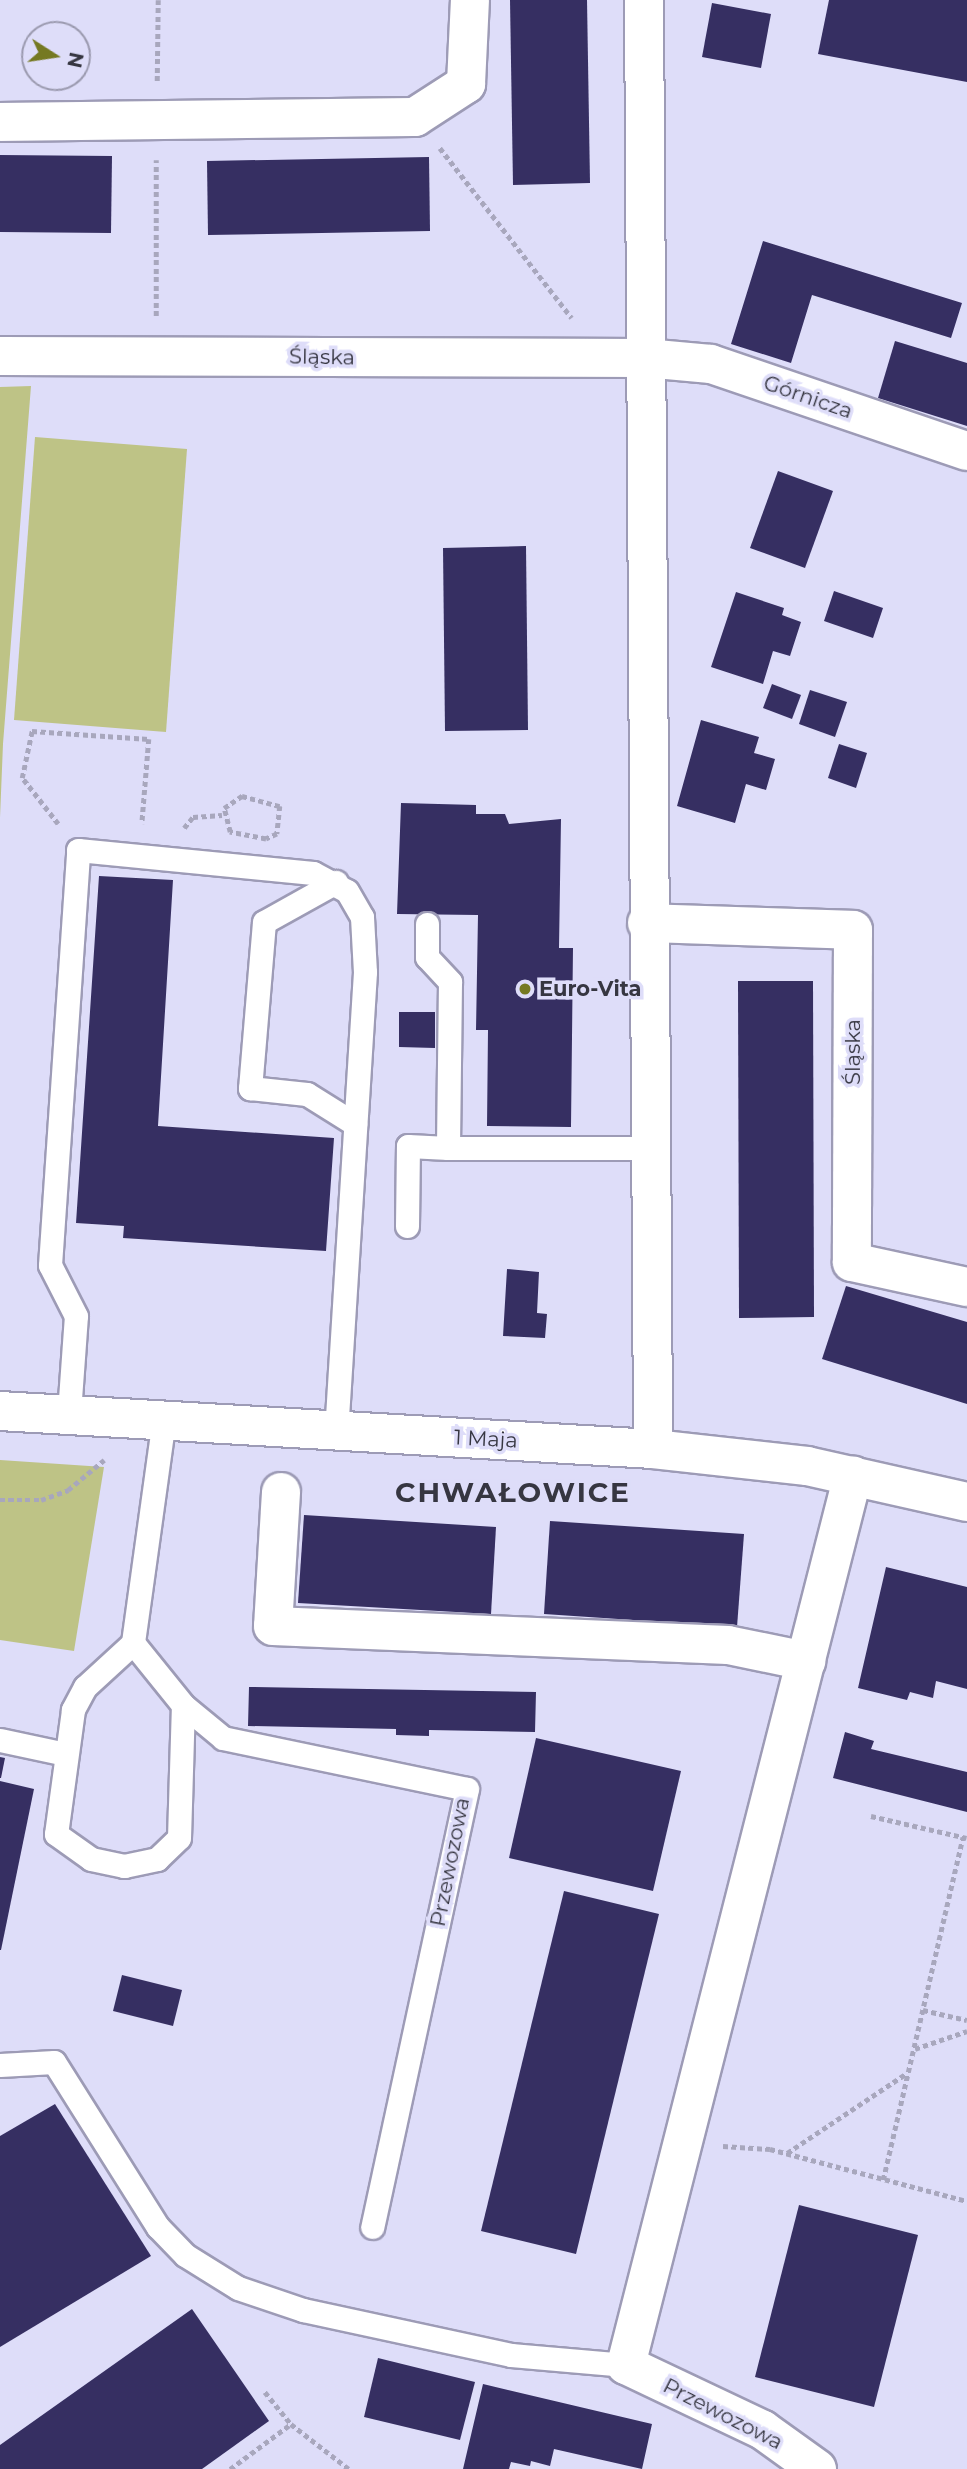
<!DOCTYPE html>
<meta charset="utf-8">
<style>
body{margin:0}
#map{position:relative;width:967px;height:2469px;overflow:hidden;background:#deddf9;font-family:Montserrat,sans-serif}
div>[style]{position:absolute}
.green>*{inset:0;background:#bec386}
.building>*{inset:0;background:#362f62}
.path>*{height:4.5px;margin-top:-2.25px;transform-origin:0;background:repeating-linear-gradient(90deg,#a8a7bd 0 5px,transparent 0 8.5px)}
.roads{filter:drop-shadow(2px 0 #9d9bb6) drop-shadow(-2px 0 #9d9bb6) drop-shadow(0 2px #9d9bb6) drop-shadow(0 -2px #9d9bb6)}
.service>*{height:23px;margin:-11.5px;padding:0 11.5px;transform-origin:11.5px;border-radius:11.5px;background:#fff}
.minor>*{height:38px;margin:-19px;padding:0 19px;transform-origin:19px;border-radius:19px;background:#fff}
.tertiary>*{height:38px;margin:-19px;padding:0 19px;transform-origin:19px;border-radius:19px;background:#fff}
.secondary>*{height:38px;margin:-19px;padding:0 19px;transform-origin:19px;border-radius:19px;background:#fff}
.dots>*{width:19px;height:19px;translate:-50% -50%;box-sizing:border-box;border:4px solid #deddf9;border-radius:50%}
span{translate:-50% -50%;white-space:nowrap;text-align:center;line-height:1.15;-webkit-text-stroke:7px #deddf9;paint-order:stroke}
.street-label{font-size:21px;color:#363641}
.poi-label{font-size:21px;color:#363641;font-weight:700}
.left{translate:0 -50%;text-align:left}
.district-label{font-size:28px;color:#363641;font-weight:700;letter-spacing:2px}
.north{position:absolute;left:21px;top:21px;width:70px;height:70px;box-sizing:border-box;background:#deddf9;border:2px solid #9b9aaf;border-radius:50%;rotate:102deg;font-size:19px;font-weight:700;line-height:28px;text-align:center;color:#363641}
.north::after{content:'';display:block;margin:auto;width:24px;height:32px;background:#757922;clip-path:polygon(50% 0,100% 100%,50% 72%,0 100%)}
</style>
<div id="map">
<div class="green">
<i style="clip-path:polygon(31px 386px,3px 744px,0 818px,0 387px)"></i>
<i style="clip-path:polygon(35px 437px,187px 449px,166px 732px,14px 720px)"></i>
<i style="clip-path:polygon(0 1460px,104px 1467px,74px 1651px,0 1640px)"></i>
</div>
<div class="building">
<i style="clip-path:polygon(510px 0,587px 0,590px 183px,513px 185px)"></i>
<i style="clip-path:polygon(829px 0,967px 0,967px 82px,818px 54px)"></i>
<i style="clip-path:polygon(712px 3px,771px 14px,761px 68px,702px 57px)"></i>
<i style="clip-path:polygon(0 155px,112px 156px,111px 233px,0 232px)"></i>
<i style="clip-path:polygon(429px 157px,430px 231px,208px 235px,207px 161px)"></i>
<i style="clip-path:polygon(763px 241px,962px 303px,951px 338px,812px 295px,791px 363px,731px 344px)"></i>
<i style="clip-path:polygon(895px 341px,967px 363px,967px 426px,878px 398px)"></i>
<i style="clip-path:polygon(778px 471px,833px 491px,805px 568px,750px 548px)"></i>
<i style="clip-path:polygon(526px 546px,528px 730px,445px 731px,443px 548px)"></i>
<i style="clip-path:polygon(834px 591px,883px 608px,873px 638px,824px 621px)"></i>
<i style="clip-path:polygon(736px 592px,784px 608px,782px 615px,801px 622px,790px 656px,773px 651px,763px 684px,711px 667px)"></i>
<i style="clip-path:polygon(772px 684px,801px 695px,792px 719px,763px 708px)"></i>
<i style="clip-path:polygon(810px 690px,847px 702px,835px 737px,799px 724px)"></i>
<i style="clip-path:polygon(701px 720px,759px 737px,754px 753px,775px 759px,766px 790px,746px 784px,735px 823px,677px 806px)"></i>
<i style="clip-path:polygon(839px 744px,867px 753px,856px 788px,828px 778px)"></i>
<i style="clip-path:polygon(401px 803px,476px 805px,476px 814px,505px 814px,509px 824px,561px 819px,559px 948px,573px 948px,571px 1127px,487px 1126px,488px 1030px,476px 1030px,478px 915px,397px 914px)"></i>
<i style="clip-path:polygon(99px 876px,173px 880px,158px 1126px,334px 1138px,326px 1251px,123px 1238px,124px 1226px,76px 1223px)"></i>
<i style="clip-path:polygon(738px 981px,813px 981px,814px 1317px,739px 1318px)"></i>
<i style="clip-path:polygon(399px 1012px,435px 1012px,435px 1048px,399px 1047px)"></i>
<i style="clip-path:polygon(507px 1269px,539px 1272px,537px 1313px,547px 1314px,545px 1338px,503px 1336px)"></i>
<i style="clip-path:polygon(846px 1286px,967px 1322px,967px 1404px,822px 1359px)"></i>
<i style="clip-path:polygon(304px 1515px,496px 1527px,491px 1614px,298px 1603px)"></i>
<i style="clip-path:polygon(550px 1521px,744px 1534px,737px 1627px,544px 1614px)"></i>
<i style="clip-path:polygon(886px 1567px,967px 1587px,967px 1689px,936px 1681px,933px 1698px,910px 1692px,907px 1700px,858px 1688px)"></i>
<i style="clip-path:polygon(249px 1687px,536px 1692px,535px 1732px,429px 1730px,429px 1736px,396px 1735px,396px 1729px,248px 1726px)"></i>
<i style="clip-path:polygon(845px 1732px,874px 1741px,871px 1749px,967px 1772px,967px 1812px,833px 1778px)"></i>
<i style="clip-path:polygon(536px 1738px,681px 1771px,653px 1891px,509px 1858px)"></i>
<i style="clip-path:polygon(0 1757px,5px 1758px,1px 1778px,0 1778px)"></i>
<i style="clip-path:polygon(0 1781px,34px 1789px,1px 1950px,0 1950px)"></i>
<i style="clip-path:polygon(564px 1891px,659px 1914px,576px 2254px,481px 2231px)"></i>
<i style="clip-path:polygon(122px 1975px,182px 1990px,173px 2026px,113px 2011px)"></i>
<i style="clip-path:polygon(55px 2104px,151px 2256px,0 2347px,0 2136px)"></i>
<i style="clip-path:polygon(799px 2205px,918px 2235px,874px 2407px,755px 2377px)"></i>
<i style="clip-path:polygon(192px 2309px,269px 2421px,202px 2469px,0 2469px,0 2445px)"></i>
<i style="clip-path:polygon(378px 2358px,475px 2382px,460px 2440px,364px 2417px)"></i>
<i style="clip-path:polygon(483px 2384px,652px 2424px,642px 2469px,554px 2449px,550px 2466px,531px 2461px,530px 2466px,511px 2462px,509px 2469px,463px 2469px)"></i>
</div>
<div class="path">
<i style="left:157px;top:81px;width:81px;rotate:-89.3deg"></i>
<i style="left:440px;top:148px;width:215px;rotate:52.2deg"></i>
<i style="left:156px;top:316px;width:156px;rotate:-90deg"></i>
<i style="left:242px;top:796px;width:39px;rotate:15deg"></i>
<i style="left:280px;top:806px;width:28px;rotate:96deg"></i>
<i style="left:277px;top:834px;width:12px;rotate:156deg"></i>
<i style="left:266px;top:839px;width:37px;rotate:-169deg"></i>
<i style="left:230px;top:832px;width:25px;rotate:-104deg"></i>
<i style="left:224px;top:808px;width:22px;rotate:-34deg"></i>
<i style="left:58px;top:824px;width:58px;rotate:-128deg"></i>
<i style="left:22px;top:778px;width:48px;rotate:-78deg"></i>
<i style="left:32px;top:731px;width:117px;rotate:3.9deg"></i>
<i style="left:149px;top:739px;width:85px;rotate:94.7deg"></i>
<i style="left:184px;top:828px;width:14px;rotate:-51deg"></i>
<i style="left:193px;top:817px;width:29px;rotate:-4deg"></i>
<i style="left:0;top:1500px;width:41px"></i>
<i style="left:41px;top:1500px;width:29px;rotate:-20deg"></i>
<i style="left:68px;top:1490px;width:47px;rotate:-39.8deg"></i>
<i style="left:871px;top:1816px;width:98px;rotate:12.9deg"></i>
<i style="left:923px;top:2010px;width:45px;rotate:12.8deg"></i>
<i style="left:915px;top:2049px;width:55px;rotate:-19.1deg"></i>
<i style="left:723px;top:2146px;width:47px;rotate:3.7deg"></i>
<i style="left:770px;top:2149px;width:204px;rotate:14.8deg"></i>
<i style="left:787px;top:2153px;width:144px;rotate:-33.7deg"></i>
<i style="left:883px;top:2180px;width:352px;rotate:-76.9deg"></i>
<i style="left:265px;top:2392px;width:41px;rotate:50.9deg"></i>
<i style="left:291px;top:2424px;width:73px;rotate:37.8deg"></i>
<i style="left:230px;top:2469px;width:76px;rotate:-36.4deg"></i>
</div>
<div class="roads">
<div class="service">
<i style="left:336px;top:882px;width:82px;rotate:150.9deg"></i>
<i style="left:264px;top:922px;width:167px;rotate:94.8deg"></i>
<i style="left:250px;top:1088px;width:57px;rotate:6deg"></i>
<i style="left:307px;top:1094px;width:57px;rotate:32deg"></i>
<i style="left:427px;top:924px;width:33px;rotate:90deg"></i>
<i style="left:427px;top:957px;width:34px;rotate:47deg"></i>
<i style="left:450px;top:982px;width:166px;rotate:90.7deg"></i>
<i style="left:448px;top:1148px;width:202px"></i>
<i style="left:407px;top:1226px;width:80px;rotate:-89.3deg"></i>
<i style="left:408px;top:1146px;width:40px;rotate:2.9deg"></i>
<i style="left:69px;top:1413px;width:97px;rotate:-85.9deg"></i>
<i style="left:76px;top:1316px;width:57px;rotate:-117deg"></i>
<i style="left:50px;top:1265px;width:416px;rotate:-86.1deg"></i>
<i style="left:78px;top:850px;width:236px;rotate:5.6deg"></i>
<i style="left:313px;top:873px;width:38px;rotate:28deg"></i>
<i style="left:347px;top:891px;width:30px;rotate:60deg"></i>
<i style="left:362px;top:917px;width:55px;rotate:86.9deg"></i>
<i style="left:365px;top:972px;width:459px;rotate:93.6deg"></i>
<i style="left:164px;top:1419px;width:226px;rotate:97.9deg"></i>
<i style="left:133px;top:1643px;width:65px;rotate:137.5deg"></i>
<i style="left:85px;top:1687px;width:26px;rotate:118deg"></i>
<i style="left:73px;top:1710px;width:125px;rotate:97.8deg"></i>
<i style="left:56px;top:1834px;width:43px;rotate:35.5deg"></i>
<i style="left:91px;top:1859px;width:34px;rotate:12deg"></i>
<i style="left:124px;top:1866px;width:34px;rotate:-12deg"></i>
<i style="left:157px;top:1859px;width:30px;rotate:-44deg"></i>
<i style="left:179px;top:1838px;width:133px;rotate:-88.3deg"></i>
<i style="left:133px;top:1643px;width:80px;rotate:51.1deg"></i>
<i style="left:183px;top:1705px;width:52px;rotate:39.5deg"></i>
<i style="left:223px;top:1738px;width:249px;rotate:11.8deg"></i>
<i style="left:467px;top:1789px;width:448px;rotate:102.2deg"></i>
<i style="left:0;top:1740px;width:67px;rotate:12deg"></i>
<i style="left:0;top:2065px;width:54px;rotate:-3.2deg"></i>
<i style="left:54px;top:2062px;width:195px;rotate:57.8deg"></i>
<i style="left:158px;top:2227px;width:39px;rotate:46deg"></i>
<i style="left:185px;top:2255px;width:62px;rotate:31.9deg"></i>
<i style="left:238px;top:2288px;width:69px;rotate:18.7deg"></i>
<i style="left:303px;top:2310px;width:213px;rotate:12.2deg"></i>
<i style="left:511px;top:2355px;width:115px;rotate:5deg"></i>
</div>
<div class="minor">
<i style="left:0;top:122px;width:415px;rotate:-0.7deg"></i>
<i style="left:415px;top:117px;width:61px;rotate:-32.9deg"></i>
<i style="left:466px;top:84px;width:84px;rotate:-87.3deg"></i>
<i style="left:0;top:356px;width:645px;rotate:0.18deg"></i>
<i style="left:645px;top:358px;width:66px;rotate:5.2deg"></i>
<i style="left:711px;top:364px;width:270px;rotate:18.8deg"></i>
<i style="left:647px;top:923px;width:206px;rotate:1.9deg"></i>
<i style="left:853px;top:930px;width:332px;rotate:90.2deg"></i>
<i style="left:852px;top:1262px;width:118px;rotate:12.3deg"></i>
<i style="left:281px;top:1492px;width:134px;rotate:93.4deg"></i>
<i style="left:273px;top:1626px;width:455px;rotate:2.4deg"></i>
<i style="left:728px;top:1645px;width:80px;rotate:11.6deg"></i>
<i style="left:817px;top:2469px;width:67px;rotate:-144.2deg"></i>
<i style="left:763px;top:2430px;width:152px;rotate:-154.6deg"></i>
<i style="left:626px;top:2365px;width:918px;rotate:-75.69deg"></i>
</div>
<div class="tertiary">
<i style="left:644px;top:0;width:1449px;rotate:89.64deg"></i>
</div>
<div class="secondary">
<i style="left:0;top:1411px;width:654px;rotate:3.33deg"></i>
<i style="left:653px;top:1449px;width:155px;rotate:6.3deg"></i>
<i style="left:807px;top:1466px;width:164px;rotate:12.7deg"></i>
</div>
</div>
<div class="dots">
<i style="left:525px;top:989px;background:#757922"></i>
</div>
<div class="street-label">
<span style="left:322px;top:357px;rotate:1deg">Śląska</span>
<span style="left:808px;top:397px;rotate:19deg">Górnicza</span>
<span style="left:853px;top:1052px;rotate:-90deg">Śląska</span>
<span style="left:486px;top:1439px;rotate:3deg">1 Maja</span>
<span style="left:450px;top:1862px;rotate:-79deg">Przewozowa</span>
<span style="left:723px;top:2414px;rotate:27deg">Przewozowa</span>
</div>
<div class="poi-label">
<span class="left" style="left:539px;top:989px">Euro-Vita</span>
</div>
<div class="district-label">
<span style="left:513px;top:1492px">CHWAŁOWICE</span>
</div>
<div class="north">N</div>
</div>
